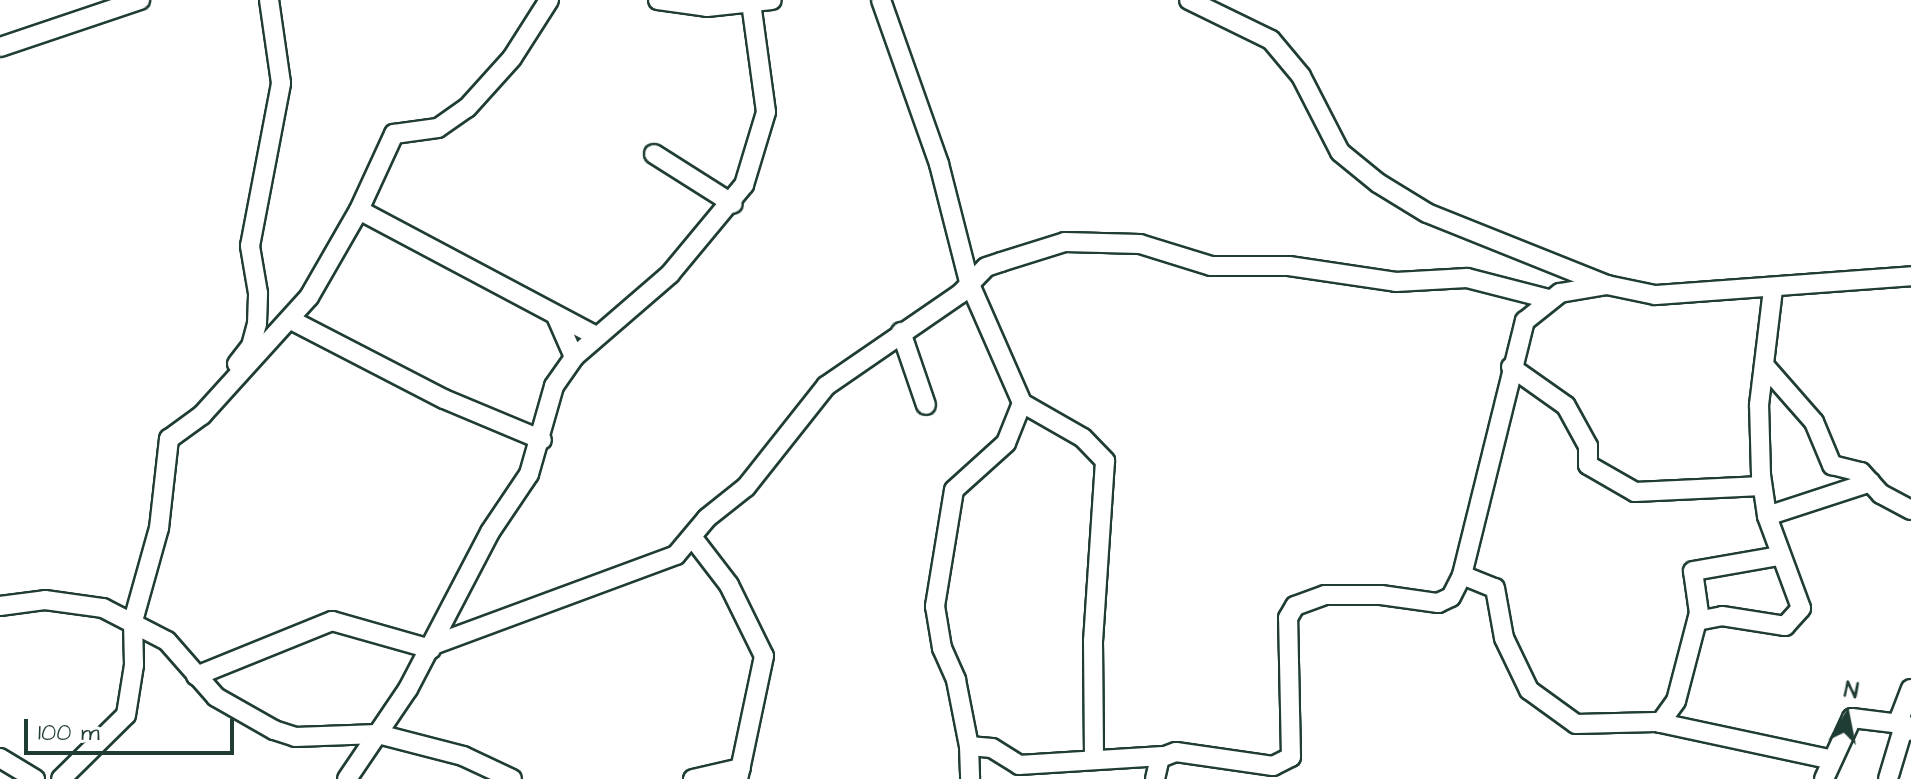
<!DOCTYPE html>
<style>
body{margin:0}
#map{position:relative;width:1911px;height:779px;overflow:hidden;background:#fff;font-family:"Architects Daughter",sans-serif}
div>[style]{position:absolute}
.roads{filter:drop-shadow(2px 0 #1f3d34) drop-shadow(-2px 0 #1f3d34) drop-shadow(0 2px #1f3d34) drop-shadow(0 -2px #1f3d34)}
.minor>*{height:18px;margin:-9px;padding:0 9px;transform-origin:9px;border-radius:9px;background:#fff}
span{translate:-50% -50%;white-space:nowrap;text-align:center;line-height:1.15;-webkit-text-stroke:6px #fff;paint-order:stroke}
.north{position:absolute;left:1807px;top:675px;width:80px;height:80px;-webkit-text-stroke:6px #fff;paint-order:stroke;rotate:10deg;font-size:22px;font-weight:700;line-height:32px;text-align:center;color:#1f3d34}
.north::after{content:'';display:block;margin:auto;width:28px;height:36px;background:#1f3d34;clip-path:polygon(50% 0,100% 100%,50% 72%,0 100%)}
.scale{position:absolute;left:24px;top:719px;width:210px;height:36px;box-sizing:border-box;border:4px solid #1f3d34;border-top:0;padding-left:10px;font-size:24px;line-height:28px;white-space:nowrap;color:#1f3d34;-webkit-text-stroke:6px #fff;paint-order:stroke}
</style>
<div id="map">
<div class="roads">
<div class="minor">
<i style="left:658px;top:0;width:49px;rotate:8.1deg"></i>
<i style="left:707px;top:7px;width:65px;rotate:-6.1deg"></i>
<i style="left:881px;top:0;width:174px;rotate:70.5deg"></i>
<i style="left:939px;top:164px;width:122px;rotate:75.7deg"></i>
<i style="left:969px;top:282px;width:132px;rotate:66.3deg"></i>
<i style="left:1022px;top:403px;width:43px;rotate:111.8deg"></i>
<i style="left:1006px;top:443px;width:70px;rotate:137.9deg"></i>
<i style="left:954px;top:490px;width:118px;rotate:99.3deg"></i>
<i style="left:935px;top:606px;width:43px;rotate:80.5deg"></i>
<i style="left:942px;top:648px;width:35px;rotate:66deg"></i>
<i style="left:956px;top:680px;width:67px;rotate:78.9deg"></i>
<i style="left:969px;top:746px;width:33px;rotate:88deg"></i>
<i style="left:1189px;top:0;width:91px;rotate:26deg"></i>
<i style="left:1271px;top:40px;width:47px;rotate:50.2deg"></i>
<i style="left:1301px;top:76px;width:85px;rotate:62.8deg"></i>
<i style="left:1340px;top:152px;width:49px;rotate:39.2deg"></i>
<i style="left:1378px;top:183px;width:57px;rotate:31.5deg"></i>
<i style="left:1427px;top:213px;width:194px;rotate:21.8deg"></i>
<i style="left:1607px;top:285px;width:49px;rotate:11.8deg"></i>
<i style="left:1655px;top:295px;width:257px;rotate:-4.2deg"></i>
<i style="left:0;top:47px;width:148px;rotate:-18.6deg"></i>
<i style="left:654px;top:154px;width:93px;rotate:32.3deg"></i>
<i style="left:359px;top:210px;width:268px;rotate:28deg"></i>
<i style="left:556px;top:316px;width:45px;rotate:66.3deg"></i>
<i style="left:291px;top:320px;width:172px;rotate:27.3deg"></i>
<i style="left:444px;top:399px;width:106px;rotate:22.7deg"></i>
<i style="left:901px;top:332px;width:77px;rotate:71.1deg"></i>
<i style="left:237px;top:364px;width:23px;rotate:-52deg"></i>
<i style="left:251px;top:346px;width:23px;rotate:-75deg"></i>
<i style="left:257px;top:324px;width:31px;rotate:-88deg"></i>
<i style="left:258px;top:293px;width:48px;rotate:-99.7deg"></i>
<i style="left:250px;top:246px;width:166px;rotate:-79.2deg"></i>
<i style="left:281px;top:83px;width:84px;rotate:-98.2deg"></i>
<i style="left:1764px;top:365px;width:76px;rotate:48.7deg"></i>
<i style="left:1814px;top:422px;width:47px;rotate:67.3deg"></i>
<i style="left:1832px;top:465px;width:30px;rotate:14deg"></i>
<i style="left:1861px;top:472px;width:30px;rotate:48deg"></i>
<i style="left:1881px;top:494px;width:34px;rotate:28deg"></i>
<i style="left:1511px;top:367px;width:67px;rotate:35.3deg"></i>
<i style="left:1566px;top:406px;width:46px;rotate:61.2deg"></i>
<i style="left:1588px;top:446px;width:19px;rotate:90deg"></i>
<i style="left:1588px;top:465px;width:54px;rotate:29.9deg"></i>
<i style="left:1635px;top:492px;width:127px;rotate:-2.7deg"></i>
<i style="left:1022px;top:403px;width:70px;rotate:29.8deg"></i>
<i style="left:1083px;top:438px;width:32px;rotate:46deg"></i>
<i style="left:1105px;top:461px;width:180px;rotate:93.8deg"></i>
<i style="left:1093px;top:641px;width:116px;rotate:89.5deg"></i>
<i style="left:1767px;top:516px;width:109px;rotate:-18.1deg"></i>
<i style="left:693px;top:538px;width:59px;rotate:52.5deg"></i>
<i style="left:729px;top:585px;width:79px;rotate:63.8deg"></i>
<i style="left:764px;top:656px;width:126px;rotate:101.9deg"></i>
<i style="left:1462px;top:575px;width:35px;rotate:22deg"></i>
<i style="left:1495px;top:588px;width:51px;rotate:79.8deg"></i>
<i style="left:1504px;top:638px;width:58px;rotate:64.3deg"></i>
<i style="left:1529px;top:690px;width:58px;rotate:35.9deg"></i>
<i style="left:1576px;top:724px;width:80px;rotate:-1.4deg"></i>
<i style="left:1656px;top:722px;width:177px;rotate:12.1deg"></i>
<i style="left:0;top:606px;width:45px;rotate:-7.6deg"></i>
<i style="left:45px;top:600px;width:59px;rotate:7.9deg"></i>
<i style="left:103px;top:608px;width:72px;rotate:27.3deg"></i>
<i style="left:167px;top:641px;width:74px;rotate:48.8deg"></i>
<i style="left:216px;top:697px;width:67px;rotate:29.6deg"></i>
<i style="left:274px;top:730px;width:22px;rotate:18deg"></i>
<i style="left:295px;top:737px;width:83px;rotate:-2.1deg"></i>
<i style="left:378px;top:734px;width:88px;rotate:14.5deg"></i>
<i style="left:463px;top:756px;width:54px;rotate:25.1deg"></i>
<i style="left:1697px;top:621px;width:25px;rotate:-11deg"></i>
<i style="left:1722px;top:616px;width:64px;rotate:9deg"></i>
<i style="left:1785px;top:626px;width:24px;rotate:-48deg"></i>
<i style="left:1801px;top:608px;width:98px;rotate:-110.3deg"></i>
<i style="left:1767px;top:516px;width:41px;rotate:-98.3deg"></i>
<i style="left:1761px;top:475px;width:70px;rotate:-91.6deg"></i>
<i style="left:1759px;top:405px;width:117px;rotate:-83.1deg"></i>
<i style="left:433px;top:645px;width:259px;rotate:-20.3deg"></i>
<i style="left:676px;top:555px;width:48px;rotate:-50deg"></i>
<i style="left:707px;top:518px;width:50px;rotate:-38.5deg"></i>
<i style="left:746px;top:487px;width:129px;rotate:-51.6deg"></i>
<i style="left:826px;top:386px;width:163px;rotate:-34.5deg"></i>
<i style="left:960px;top:294px;width:37px;rotate:-46deg"></i>
<i style="left:986px;top:267px;width:16px;rotate:-18deg"></i>
<i style="left:1001px;top:262px;width:67px;rotate:-17.4deg"></i>
<i style="left:1065px;top:242px;width:75px;rotate:1.5deg"></i>
<i style="left:1140px;top:244px;width:74px;rotate:17.2deg"></i>
<i style="left:1211px;top:266px;width:78px"></i>
<i style="left:1289px;top:266px;width:108px;rotate:8.5deg"></i>
<i style="left:1396px;top:282px;width:71px;rotate:-3.2deg"></i>
<i style="left:1467px;top:278px;width:85px;rotate:14.4deg"></i>
<i style="left:196px;top:676px;width:147px;rotate:-22deg"></i>
<i style="left:332px;top:621px;width:103px;rotate:15.8deg"></i>
<i style="left:1660px;top:723px;width:27px;rotate:-54deg"></i>
<i style="left:1676px;top:701px;width:91px;rotate:-75.4deg"></i>
<i style="left:1699px;top:613px;width:42px;rotate:-98.1deg"></i>
<i style="left:1693px;top:571px;width:87px;rotate:-9.9deg"></i>
<i style="left:1908px;top:731px;width:16px;rotate:-120deg"></i>
<i style="left:1900px;top:717px;width:30px;rotate:-69deg"></i>
<i style="left:969px;top:746px;width:23px;rotate:5deg"></i>
<i style="left:992px;top:748px;width:32px;rotate:32deg"></i>
<i style="left:1019px;top:765px;width:144px;rotate:-3.6deg"></i>
<i style="left:0;top:758px;width:41px;rotate:31deg"></i>
<i style="left:61px;top:779px;width:91px;rotate:-44.6deg"></i>
<i style="left:126px;top:715px;width:51px;rotate:-80.9deg"></i>
<i style="left:134px;top:665px;width:44px;rotate:-91.3deg"></i>
<i style="left:133px;top:621px;width:97px;rotate:-74.4deg"></i>
<i style="left:159px;top:528px;width:90px;rotate:-83.6deg"></i>
<i style="left:169px;top:439px;width:41px;rotate:-36deg"></i>
<i style="left:202px;top:415px;width:159px;rotate:-47.8deg"></i>
<i style="left:309px;top:297px;width:100px;rotate:-60.1deg"></i>
<i style="left:359px;top:210px;width:84px;rotate:-65.3deg"></i>
<i style="left:394px;top:134px;width:44px;rotate:-7.8deg"></i>
<i style="left:438px;top:128px;width:35px;rotate:-35deg"></i>
<i style="left:467px;top:108px;width:67px;rotate:-48deg"></i>
<i style="left:512px;top:58px;width:69px;rotate:-57.5deg"></i>
<i style="left:347px;top:779px;width:109px;rotate:-55.9deg"></i>
<i style="left:408px;top:689px;width:177px;rotate:-62.4deg"></i>
<i style="left:490px;top:532px;width:70px;rotate:-56.1deg"></i>
<i style="left:529px;top:474px;width:91px;rotate:-74.1deg"></i>
<i style="left:554px;top:386px;width:35px;rotate:-55deg"></i>
<i style="left:574px;top:357px;width:127px;rotate:-40.8deg"></i>
<i style="left:670px;top:274px;width:116px;rotate:-50.3deg"></i>
<i style="left:744px;top:185px;width:76px;rotate:-73.2deg"></i>
<i style="left:766px;top:112px;width:110px;rotate:-97.8deg"></i>
<i style="left:693px;top:779px;width:49px;rotate:-12.9deg"></i>
<i style="left:1155px;top:779px;width:22px;rotate:-77deg"></i>
<i style="left:1160px;top:758px;width:17px;rotate:-21deg"></i>
<i style="left:1176px;top:752px;width:98px;rotate:8.2deg"></i>
<i style="left:1273px;top:766px;width:20px;rotate:-27deg"></i>
<i style="left:1291px;top:757px;width:139px;rotate:-91.2deg"></i>
<i style="left:1288px;top:618px;width:14px;rotate:-60deg"></i>
<i style="left:1295px;top:606px;width:32px;rotate:-20deg"></i>
<i style="left:1325px;top:595px;width:56px"></i>
<i style="left:1381px;top:595px;width:58px;rotate:8deg"></i>
<i style="left:1438px;top:603px;width:14px;rotate:-25deg"></i>
<i style="left:1451px;top:597px;width:25px;rotate:-63deg"></i>
<i style="left:1462px;top:575px;width:262px;rotate:-76.1deg"></i>
<i style="left:1525px;top:321px;width:45px;rotate:-38.7deg"></i>
<i style="left:1560px;top:293px;width:48px;rotate:-9.7deg"></i>
<i style="left:1824px;top:779px;width:67px;rotate:-65.3deg"></i>
<i style="left:1852px;top:718px;width:48px;rotate:7.1deg"></i>
<i style="left:1888px;top:779px;width:52px;rotate:-73.3deg"></i>
</div>
</div>
<div class="north">N</div>
<div class="scale">100 m</div>
</div>
